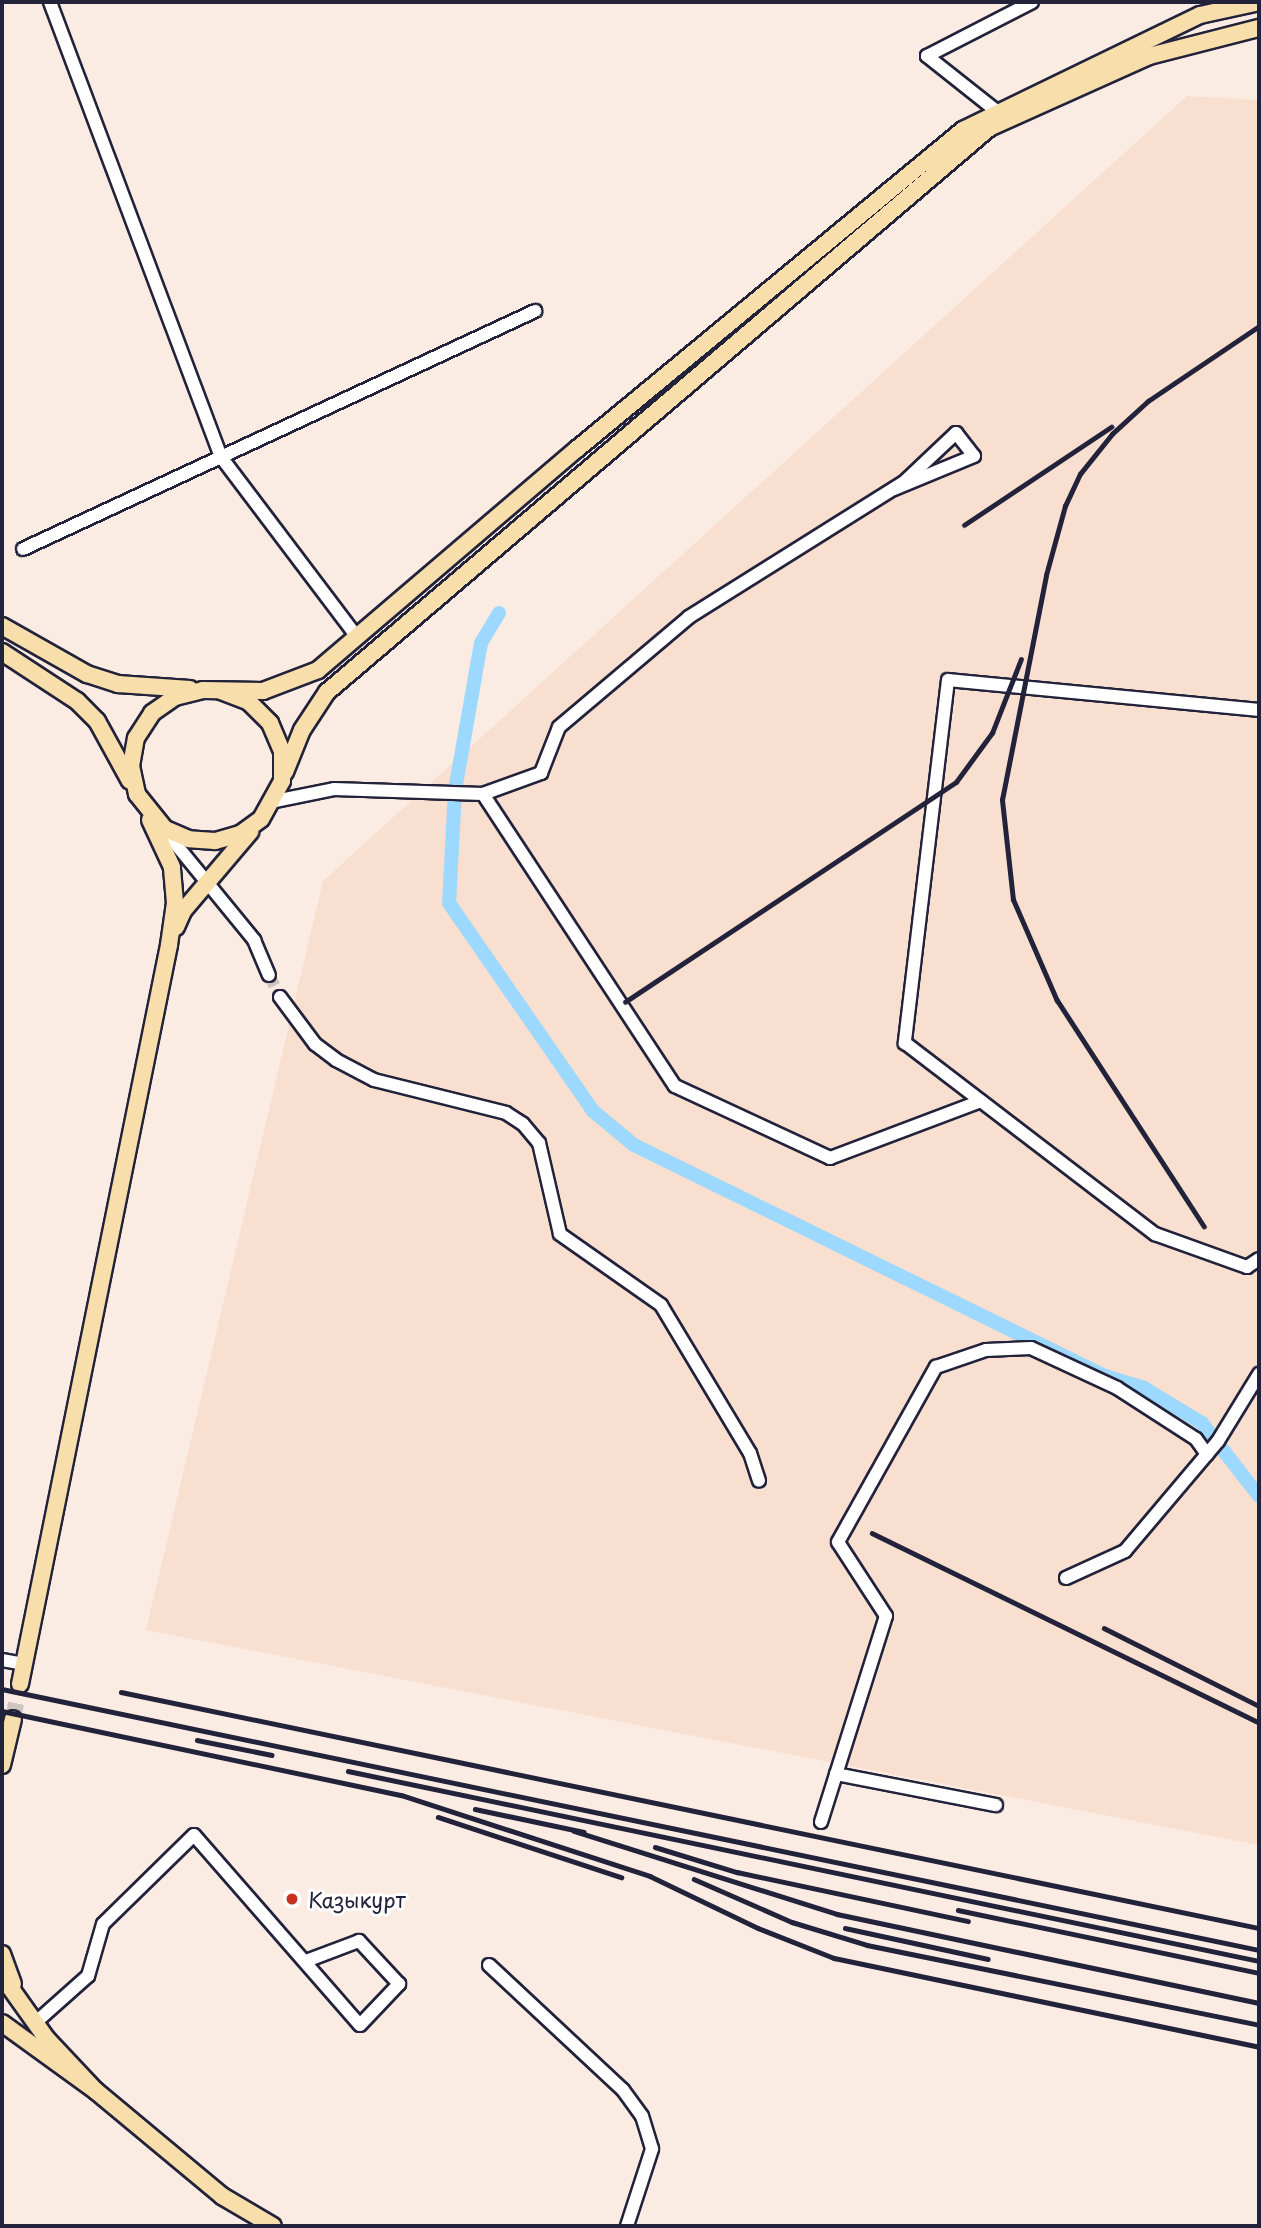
<!DOCTYPE html>
<meta charset="utf-8">
<style>
body{margin:0}
#map{position:relative;width:1261px;height:2228px;overflow:hidden;background:#fbece3;font-family:"Playpen Sans",sans-serif}
div>[style]{position:absolute}
.built>*{inset:0;background:#f8dfd0}
.canal>*{height:14px;margin:-7px;padding:0 7px;transform-origin:7px;border-radius:7px;background:#9dd8fe}
.minor-tunnel>*{height:12px;margin-top:-6px;transform-origin:0;background:repeating-linear-gradient(90deg,#d0c4c1 0 12px,transparent 0 18px)}
.major-tunnel>*{height:16px;margin-top:-8px;transform-origin:0;background:repeating-linear-gradient(90deg,#d0c4c1 0 16px,transparent 0 24px)}
.roads{filter:drop-shadow(2px 0 #22223b) drop-shadow(-2px 0 #22223b) drop-shadow(0 2px #22223b) drop-shadow(0 -2px #22223b)}
.minor>*{height:12px;margin:-6px;padding:0 6px;transform-origin:6px;border-radius:6px;background:#fff}
.major>*{height:16px;margin:-8px;padding:0 8px;transform-origin:8px;border-radius:8px;background:#f8deab}
.rail>*{height:4.5px;margin:-2.25px;padding:0 2.25px;transform-origin:2.25px;border-radius:2.25px;background:#22223b}
.dots>*{width:19px;height:19px;translate:-50% -50%;box-sizing:border-box;border:4px solid #fff;border-radius:50%}
span{translate:-50% -50%;white-space:nowrap;text-align:center;line-height:1.15;-webkit-text-stroke:6px #fff;paint-order:stroke}
.poi-label{font-size:21px;color:#22223b}
.left{translate:0 -50%;text-align:left}
.frame{position:absolute;inset:0;border:4px solid #22223b;pointer-events:none}
</style>
<div id="map">
<div class="built">
<i style="clip-path:polygon(1187px 96px,1259px 100px,1259px 1845px,146px 1630px,323px 881px)"></i>
</div>
<div class="canal">
<i style="left:499px;top:613px;width:35px;rotate:121deg"></i>
<i style="left:481px;top:643px;width:149px;rotate:100deg"></i>
<i style="left:455px;top:790px;width:113px;rotate:93deg"></i>
<i style="left:449px;top:903px;width:253px;rotate:55.3deg"></i>
<i style="left:593px;top:1111px;width:53px;rotate:39.7deg"></i>
<i style="left:634px;top:1145px;width:525px;rotate:26.13deg"></i>
<i style="left:1105px;top:1376px;width:41px;rotate:17.1deg"></i>
<i style="left:1144px;top:1388px;width:68px;rotate:31.1deg"></i>
<i style="left:1202px;top:1423px;width:93px;rotate:52deg"></i>
</div>
<div class="minor-tunnel">
<i style="left:269px;top:975px;width:25px;rotate:63deg"></i>
</div>
<div class="major-tunnel">
<i style="left:13px;top:1719px;width:36px;rotate:-79deg"></i>
</div>
<div class="roads">
<div class="minor">
<i style="left:50px;top:2px;width:486px;rotate:69.4deg"></i>
<i style="left:221px;top:457px;width:226px;rotate:52.9deg"></i>
<i style="left:999px;top:113px;width:92px;rotate:-141.6deg"></i>
<i style="left:927px;top:56px;width:118px;rotate:-27.2deg"></i>
<i style="left:23px;top:549px;width:565px;rotate:-24.93deg"></i>
<i style="left:1259px;top:710px;width:312px;rotate:-174.5deg"></i>
<i style="left:948px;top:680px;width:366px;rotate:96.8deg"></i>
<i style="left:905px;top:1043px;width:315px;rotate:37.4deg"></i>
<i style="left:1155px;top:1234px;width:98px;rotate:19.7deg"></i>
<i style="left:1247px;top:1267px;width:14px;rotate:-34deg"></i>
<i style="left:483px;top:794px;width:62px;rotate:-19.9deg"></i>
<i style="left:541px;top:773px;width:49px;rotate:-68.6deg"></i>
<i style="left:559px;top:727px;width:170px;rotate:-40.2deg"></i>
<i style="left:689px;top:617px;width:252px;rotate:-32.1deg"></i>
<i style="left:903px;top:483px;width:73px;rotate:-43.3deg"></i>
<i style="left:956px;top:433px;width:29px;rotate:52deg"></i>
<i style="left:974px;top:456px;width:87px;rotate:157.6deg"></i>
<i style="left:275px;top:801px;width:60px;rotate:-11.5deg"></i>
<i style="left:334px;top:789px;width:149px;rotate:1.9deg"></i>
<i style="left:483px;top:794px;width:349px;rotate:56.7deg"></i>
<i style="left:675px;top:1086px;width:171px;rotate:24.9deg"></i>
<i style="left:830px;top:1158px;width:161px;rotate:-20.7deg"></i>
<i style="left:160px;top:825px;width:149px;rotate:50.7deg"></i>
<i style="left:254px;top:940px;width:38px;rotate:67deg"></i>
<i style="left:280px;top:997px;width:59px;rotate:53.3deg"></i>
<i style="left:315px;top:1044px;width:26px;rotate:37deg"></i>
<i style="left:336px;top:1060px;width:43px;rotate:27.8deg"></i>
<i style="left:374px;top:1080px;width:136px;rotate:14deg"></i>
<i style="left:506px;top:1113px;width:20px;rotate:33deg"></i>
<i style="left:523px;top:1124px;width:25px;rotate:50deg"></i>
<i style="left:539px;top:1143px;width:93px;rotate:77deg"></i>
<i style="left:560px;top:1234px;width:123px;rotate:35.1deg"></i>
<i style="left:661px;top:1305px;width:173px;rotate:59deg"></i>
<i style="left:750px;top:1453px;width:29px;rotate:72deg"></i>
<i style="left:1066px;top:1578px;width:65px;rotate:-24.6deg"></i>
<i style="left:1125px;top:1551px;width:144px;rotate:-49.8deg"></i>
<i style="left:1218px;top:1441px;width:79px;rotate:-58.5deg"></i>
<i style="left:2px;top:1660px;width:22px;rotate:10deg"></i>
<i style="left:836px;top:1774px;width:163px;rotate:11deg"></i>
<i style="left:821px;top:1822px;width:216px;rotate:-72.5deg"></i>
<i style="left:886px;top:1616px;width:88px;rotate:-123deg"></i>
<i style="left:838px;top:1542px;width:201px;rotate:-60.8deg"></i>
<i style="left:936px;top:1367px;width:53px;rotate:-18.8deg"></i>
<i style="left:986px;top:1350px;width:45px;rotate:-2.5deg"></i>
<i style="left:1031px;top:1348px;width:95px;rotate:24.9deg"></i>
<i style="left:1117px;top:1388px;width:94px;rotate:32.8deg"></i>
<i style="left:1196px;top:1439px;width:19px;rotate:54deg"></i>
<i style="left:489px;top:1965px;width:183px;rotate:43deg"></i>
<i style="left:623px;top:2090px;width:32px;rotate:54deg"></i>
<i style="left:642px;top:2116px;width:34px;rotate:73deg"></i>
<i style="left:652px;top:2149px;width:81px;rotate:108deg"></i>
<i style="left:35px;top:2023px;width:71px;rotate:-41.6deg"></i>
<i style="left:88px;top:1976px;width:54px;rotate:-73.9deg"></i>
<i style="left:103px;top:1924px;width:127px;rotate:-44.4deg"></i>
<i style="left:194px;top:1835px;width:252px;rotate:48.9deg"></i>
<i style="left:360px;top:2025px;width:57px;rotate:-46.4deg"></i>
<i style="left:399px;top:1984px;width:59px;rotate:-132.9deg"></i>
<i style="left:359px;top:1941px;width:57px;rotate:159.3deg"></i>
</div>
<div class="major">
<i style="left:2px;top:626px;width:98px;rotate:29.5deg"></i>
<i style="left:87px;top:674px;width:33px;rotate:18deg"></i>
<i style="left:118px;top:684px;width:72px;rotate:4deg"></i>
<i style="left:2px;top:652px;width:90px;rotate:33.2deg"></i>
<i style="left:77px;top:701px;width:28px;rotate:45deg"></i>
<i style="left:97px;top:721px;width:68px;rotate:61.2deg"></i>
<i style="left:221px;top:691px;width:30px;rotate:21deg"></i>
<i style="left:249px;top:702px;width:30px;rotate:45deg"></i>
<i style="left:270px;top:723px;width:30px;rotate:67deg"></i>
<i style="left:282px;top:751px;width:30px;rotate:90deg"></i>
<i style="left:282px;top:781px;width:43px;rotate:118.9deg"></i>
<i style="left:261px;top:819px;width:26px;rotate:144deg"></i>
<i style="left:240px;top:834px;width:26px;rotate:164deg"></i>
<i style="left:215px;top:841px;width:26px;rotate:-176deg"></i>
<i style="left:189px;top:839px;width:26px;rotate:-157deg"></i>
<i style="left:165px;top:829px;width:45px;rotate:-128.7deg"></i>
<i style="left:137px;top:794px;width:29px;rotate:-102deg"></i>
<i style="left:131px;top:766px;width:28px;rotate:-80deg"></i>
<i style="left:136px;top:738px;width:30px;rotate:-57deg"></i>
<i style="left:152px;top:713px;width:28px;rotate:-35deg"></i>
<i style="left:175px;top:697px;width:29px;rotate:-14deg"></i>
<i style="left:203px;top:690px;width:60px;rotate:1deg"></i>
<i style="left:263px;top:691px;width:59px;rotate:-20.9deg"></i>
<i style="left:318px;top:670px;width:340px;rotate:-40.5deg"></i>
<i style="left:577px;top:449px;width:501px;rotate:-39.57deg"></i>
<i style="left:963px;top:130px;width:263px;rotate:-25.9deg"></i>
<i style="left:1200px;top:15px;width:60px;rotate:-12.4deg"></i>
<i style="left:285px;top:772px;width:45px;rotate:-68deg"></i>
<i style="left:302px;top:730px;width:45px;rotate:-56.7deg"></i>
<i style="left:327px;top:692px;width:870px;rotate:-40.43deg"></i>
<i style="left:989px;top:128px;width:175px;rotate:-24.2deg"></i>
<i style="left:1149px;top:56px;width:114px;rotate:-14.3deg"></i>
<i style="left:176px;top:927px;width:17px;rotate:-66deg"></i>
<i style="left:183px;top:911px;width:104px;rotate:-49.7deg"></i>
<i style="left:20px;top:1684px;width:754px;rotate:-78.6deg"></i>
<i style="left:169px;top:945px;width:42px;rotate:-81.9deg"></i>
<i style="left:175px;top:903px;width:36px;rotate:-95deg"></i>
<i style="left:172px;top:867px;width:52px;rotate:-115.1deg"></i>
<i style="left:2px;top:1765px;width:47px;rotate:-76.6deg"></i>
<i style="left:2px;top:1954px;width:32px;rotate:70deg"></i>
<i style="left:2px;top:1976px;width:76px;rotate:54.6deg"></i>
<i style="left:46px;top:2038px;width:73px;rotate:46.7deg"></i>
<i style="left:96px;top:2091px;width:116px;rotate:-144.1deg"></i>
<i style="left:96px;top:2091px;width:164px;rotate:39.8deg"></i>
<i style="left:222px;top:2196px;width:59px;rotate:30.5deg"></i>
</div>
</div>
<div class="rail">
<i style="left:964px;top:525px;width:177px;rotate:-33.7deg"></i>
<i style="left:625px;top:1002px;width:397px;rotate:-33.6deg"></i>
<i style="left:956px;top:782px;width:61px;rotate:-53.7deg"></i>
<i style="left:992px;top:733px;width:79px;rotate:-68.6deg"></i>
<i style="left:1204px;top:1227px;width:270px;rotate:-123deg"></i>
<i style="left:1057px;top:1001px;width:110px;rotate:-113.5deg"></i>
<i style="left:1013px;top:900px;width:101px;rotate:-96.3deg"></i>
<i style="left:1002px;top:800px;width:229px;rotate:-78.9deg"></i>
<i style="left:1046px;top:575px;width:72px;rotate:-74.6deg"></i>
<i style="left:1065px;top:506px;width:35px;rotate:-65deg"></i>
<i style="left:1080px;top:474px;width:51px;rotate:-51.3deg"></i>
<i style="left:1112px;top:434px;width:49px;rotate:-42.5deg"></i>
<i style="left:1148px;top:401px;width:134px;rotate:-34deg"></i>
<i style="left:872px;top:1533px;width:431px;rotate:26.1deg"></i>
<i style="left:1104px;top:1628px;width:174px;rotate:26.7deg"></i>
<i style="left:2px;top:1689px;width:1284px;rotate:11.73deg"></i>
<i style="left:121px;top:1692px;width:1162px;rotate:11.72deg"></i>
<i style="left:2px;top:1711px;width:408px;rotate:11.9deg"></i>
<i style="left:401px;top:1795px;width:262px;rotate:18deg"></i>
<i style="left:650px;top:1876px;width:120px;rotate:25.7deg"></i>
<i style="left:758px;top:1928px;width:82px;rotate:21.5deg"></i>
<i style="left:834px;top:1958px;width:434px;rotate:11.8deg"></i>
<i style="left:197px;top:1740px;width:76px;rotate:11.3deg"></i>
<i style="left:348px;top:1771px;width:931px;rotate:11.78deg"></i>
<i style="left:475px;top:1809px;width:111px;rotate:11.9deg"></i>
<i style="left:438px;top:1817px;width:193px;rotate:18.2deg"></i>
<i style="left:574px;top:1831px;width:276px;rotate:17.5deg"></i>
<i style="left:837px;top:1914px;width:431px;rotate:11.9deg"></i>
<i style="left:655px;top:1847px;width:86px;rotate:17deg"></i>
<i style="left:737px;top:1872px;width:236px;rotate:12deg"></i>
<i style="left:694px;top:1879px;width:107px;rotate:23.7deg"></i>
<i style="left:792px;top:1922px;width:78px;rotate:17deg"></i>
<i style="left:867px;top:1945px;width:400px;rotate:11.5deg"></i>
<i style="left:958px;top:1910px;width:308px;rotate:11.8deg"></i>
<i style="left:845px;top:1928px;width:146px;rotate:12.2deg"></i>
</div>
<div class="dots">
<i style="left:292px;top:1899px;background:#c8321e"></i>
</div>
<div class="poi-label">
<span class="left" style="left:308px;top:1899px">Казыкурт</span>
</div>
<div class="frame"></div>
</div>
